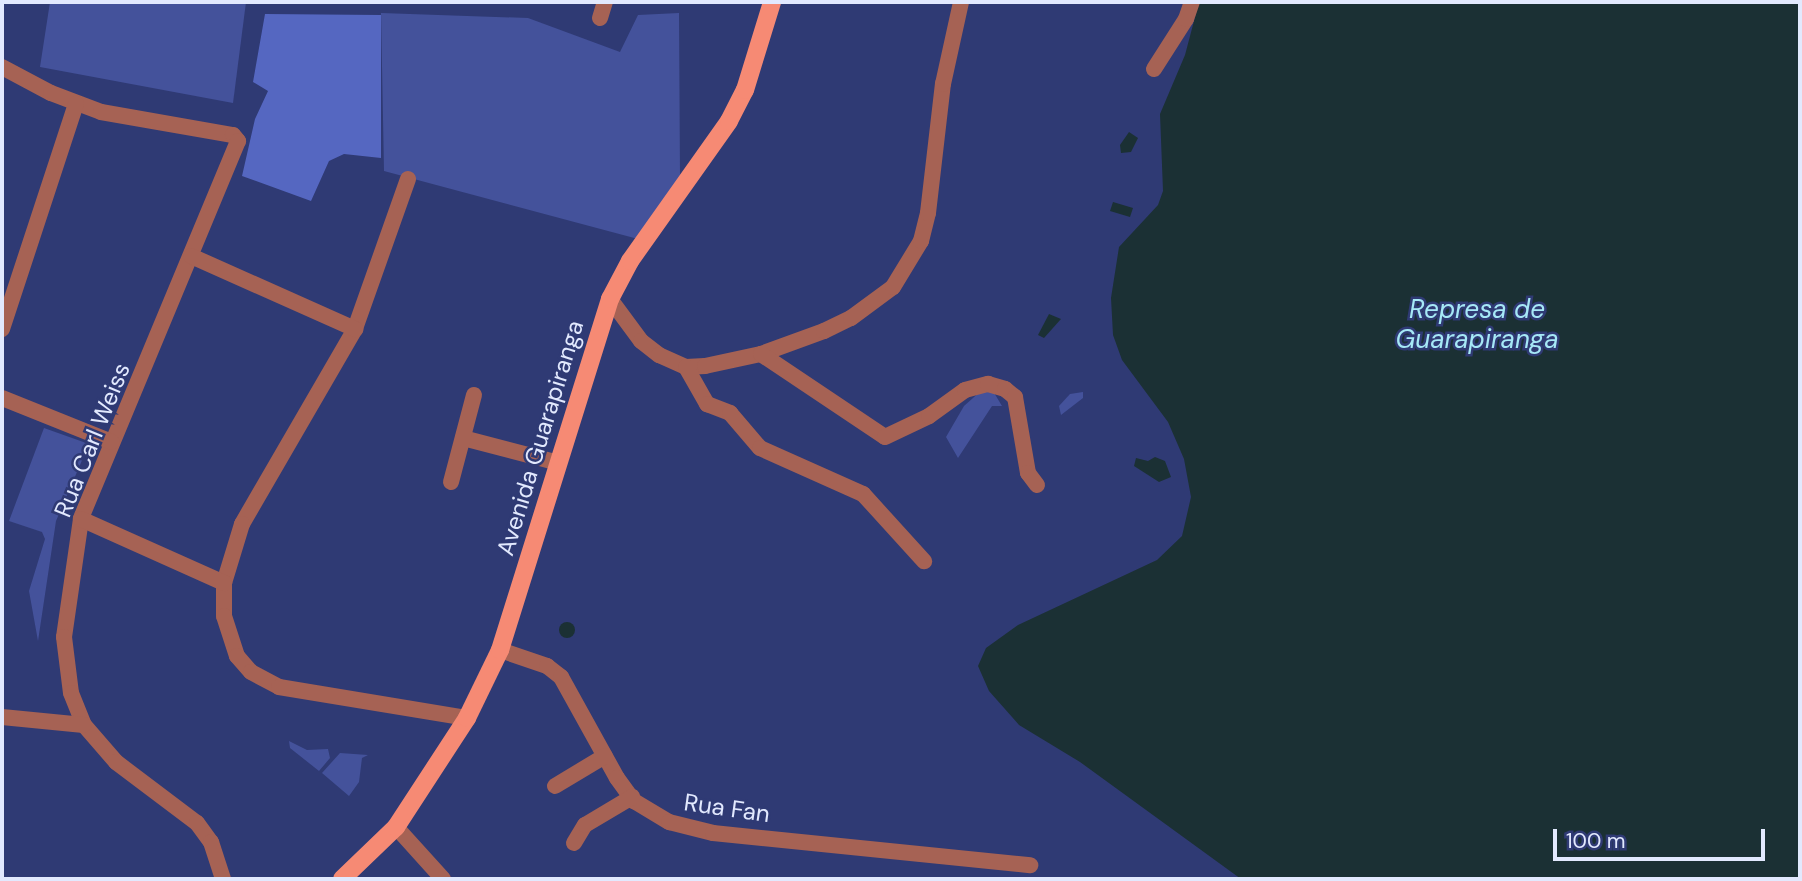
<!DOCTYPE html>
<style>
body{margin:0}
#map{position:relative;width:1802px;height:881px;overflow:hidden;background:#2f3a74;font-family:"DM Sans",sans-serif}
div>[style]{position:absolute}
.green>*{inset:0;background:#44529b}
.forest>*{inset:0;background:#5567c1}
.water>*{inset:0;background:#1b3034}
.round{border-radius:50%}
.minor>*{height:16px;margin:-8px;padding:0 8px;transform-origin:8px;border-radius:8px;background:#a66254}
.major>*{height:18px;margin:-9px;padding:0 9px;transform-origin:9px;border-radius:9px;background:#f68a74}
span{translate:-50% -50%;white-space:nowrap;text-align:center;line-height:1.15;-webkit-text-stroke:5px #2f3a74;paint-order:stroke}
.street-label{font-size:24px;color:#e2e9fe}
.water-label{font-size:26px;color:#a6e8f6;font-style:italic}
.frame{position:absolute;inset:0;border:4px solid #e2e9fe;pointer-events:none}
.scale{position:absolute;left:1553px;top:829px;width:212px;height:32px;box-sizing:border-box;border:4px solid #e2e9fe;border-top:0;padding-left:9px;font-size:21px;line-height:24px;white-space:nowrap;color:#e2e9fe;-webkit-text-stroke:5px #2f3a74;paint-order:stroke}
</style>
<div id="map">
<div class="green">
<i style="clip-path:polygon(50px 2px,246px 2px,233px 103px,40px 67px)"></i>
<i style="clip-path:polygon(381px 13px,528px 18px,620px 52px,638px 15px,679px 13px,680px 177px,638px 239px,384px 171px)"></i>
<i style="clip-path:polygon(982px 390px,993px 391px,1002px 406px,992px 406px,958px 458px,946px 437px,964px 406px)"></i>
<i style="clip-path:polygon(1083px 392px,1083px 398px,1061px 415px,1059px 406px,1070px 394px)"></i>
<i style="clip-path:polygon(44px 428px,89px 444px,56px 521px,38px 641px,29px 591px,45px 539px,42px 532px,9px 521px)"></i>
<i style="clip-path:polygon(289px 741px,307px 750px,328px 749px,330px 758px,319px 771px,290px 748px)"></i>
<i style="clip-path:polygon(340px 753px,368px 755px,362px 758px,359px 782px,349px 796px,322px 773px)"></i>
</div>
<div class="forest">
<i style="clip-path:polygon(265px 14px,381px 15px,381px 158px,344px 154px,329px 161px,311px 201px,242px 176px,255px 119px,268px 91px,253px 82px)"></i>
</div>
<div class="water">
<i style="clip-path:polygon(1199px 2px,1800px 2px,1800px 879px,1241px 879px,1080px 762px,1019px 725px,989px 691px,978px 666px,986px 648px,1018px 625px,1157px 560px,1182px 536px,1191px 497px,1184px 459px,1168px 422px,1122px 360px,1113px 335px,1111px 298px,1119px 247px,1158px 205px,1163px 191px,1160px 114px,1185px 55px)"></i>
<i style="clip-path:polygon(1129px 132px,1138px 138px,1131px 152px,1121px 153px,1120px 145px)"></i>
<i style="clip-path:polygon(1113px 202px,1133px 208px,1130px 217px,1110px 211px)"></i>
<i style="clip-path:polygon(1049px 314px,1061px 319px,1044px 338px,1038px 335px)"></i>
<i style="clip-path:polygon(1155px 457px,1165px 461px,1171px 477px,1159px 482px,1134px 466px,1136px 458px,1148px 461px)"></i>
<i class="round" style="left:559px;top:622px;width:16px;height:16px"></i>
</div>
<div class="minor">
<i style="left:600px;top:18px;width:17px;rotate:-73deg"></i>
<i style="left:2px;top:67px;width:55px;rotate:28deg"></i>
<i style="left:51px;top:93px;width:53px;rotate:20.8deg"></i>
<i style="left:101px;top:112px;width:134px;rotate:9.9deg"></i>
<i style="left:233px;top:135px;width:8px;rotate:50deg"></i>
<i style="left:238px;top:141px;width:409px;rotate:112.6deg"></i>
<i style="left:81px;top:519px;width:119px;rotate:98.2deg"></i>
<i style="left:64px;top:637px;width:56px;rotate:82.9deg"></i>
<i style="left:71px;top:693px;width:35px;rotate:68deg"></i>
<i style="left:84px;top:725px;width:49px;rotate:49.1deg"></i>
<i style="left:116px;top:762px;width:101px;rotate:37deg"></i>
<i style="left:197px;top:823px;width:24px;rotate:54deg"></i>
<i style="left:211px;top:842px;width:39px;rotate:72deg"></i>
<i style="left:1154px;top:69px;width:59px;rotate:-57.4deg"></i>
<i style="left:1186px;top:19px;width:18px;rotate:-71deg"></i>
<i style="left:408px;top:179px;width:159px;rotate:109.5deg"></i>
<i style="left:355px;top:329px;width:225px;rotate:120.1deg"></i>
<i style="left:242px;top:524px;width:62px;rotate:107deg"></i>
<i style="left:224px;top:583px;width:33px;rotate:90deg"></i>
<i style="left:224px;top:616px;width:42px;rotate:72deg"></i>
<i style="left:237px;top:656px;width:21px;rotate:49deg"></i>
<i style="left:251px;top:672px;width:32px;rotate:28deg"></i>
<i style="left:279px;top:687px;width:191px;rotate:9.4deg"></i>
<i style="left:191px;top:256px;width:180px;rotate:24deg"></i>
<i style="left:610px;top:299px;width:52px;rotate:53.6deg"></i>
<i style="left:641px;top:341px;width:23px;rotate:38deg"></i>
<i style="left:659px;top:355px;width:30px;rotate:24deg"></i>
<i style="left:686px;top:367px;width:19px;rotate:-3deg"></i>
<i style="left:705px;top:366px;width:57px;rotate:-12.1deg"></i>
<i style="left:761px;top:354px;width:67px;rotate:-20.1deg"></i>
<i style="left:824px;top:331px;width:30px;rotate:-26deg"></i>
<i style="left:851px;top:318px;width:52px;rotate:-36.4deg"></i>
<i style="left:893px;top:287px;width:54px;rotate:-58.7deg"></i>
<i style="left:921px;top:241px;width:29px;rotate:-76deg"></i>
<i style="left:928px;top:213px;width:130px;rotate:-83.4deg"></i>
<i style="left:943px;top:84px;width:84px;rotate:-77.6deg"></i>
<i style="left:2px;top:329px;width:237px;rotate:-71.8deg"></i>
<i style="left:761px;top:354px;width:149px;rotate:33.8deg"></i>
<i style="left:885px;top:437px;width:49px;rotate:-25.5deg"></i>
<i style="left:929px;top:416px;width:44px;rotate:-35.8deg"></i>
<i style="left:965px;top:390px;width:24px;rotate:-15deg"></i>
<i style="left:988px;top:384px;width:18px;rotate:16deg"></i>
<i style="left:1005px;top:389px;width:13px;rotate:39deg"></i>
<i style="left:1015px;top:397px;width:77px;rotate:80.3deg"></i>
<i style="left:1028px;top:473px;width:15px;rotate:53deg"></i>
<i style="left:686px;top:367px;width:43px;rotate:60.4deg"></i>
<i style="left:707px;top:404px;width:25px;rotate:21deg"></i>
<i style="left:730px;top:413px;width:46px;rotate:49.4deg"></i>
<i style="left:760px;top:448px;width:113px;rotate:24.1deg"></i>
<i style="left:863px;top:494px;width:91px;rotate:47.7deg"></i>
<i style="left:2px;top:398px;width:118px;rotate:21.8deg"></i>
<i style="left:463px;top:438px;width:99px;rotate:14.6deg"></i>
<i style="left:451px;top:482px;width:90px;rotate:-75.2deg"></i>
<i style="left:81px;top:519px;width:157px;rotate:24.1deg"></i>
<i style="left:500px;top:650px;width:50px;rotate:18.8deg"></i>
<i style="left:547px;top:666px;width:18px;rotate:38deg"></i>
<i style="left:561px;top:677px;width:115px;rotate:61deg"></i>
<i style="left:617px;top:778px;width:29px;rotate:54deg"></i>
<i style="left:634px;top:801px;width:41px;rotate:31deg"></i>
<i style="left:669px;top:822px;width:45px;rotate:14deg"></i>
<i style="left:713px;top:833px;width:319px;rotate:5.8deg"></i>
<i style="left:2px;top:717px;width:82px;rotate:5.6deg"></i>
<i style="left:555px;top:786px;width:58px;rotate:-31deg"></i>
<i style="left:396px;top:827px;width:70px;rotate:47.9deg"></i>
<i style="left:574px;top:843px;width:21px;rotate:-59deg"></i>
<i style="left:585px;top:825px;width:55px;rotate:-30.8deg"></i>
</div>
<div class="major">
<i style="left:342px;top:879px;width:75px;rotate:-43.9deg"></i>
<i style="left:396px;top:827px;width:130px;rotate:-56.9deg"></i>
<i style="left:467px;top:718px;width:76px;rotate:-64.1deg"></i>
<i style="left:500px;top:650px;width:368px;rotate:-72.6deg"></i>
<i style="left:610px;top:299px;width:43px;rotate:-62.2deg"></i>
<i style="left:630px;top:261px;width:171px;rotate:-54.7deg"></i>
<i style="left:729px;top:121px;width:35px;rotate:-63deg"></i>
<i style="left:745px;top:90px;width:92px;rotate:-72.9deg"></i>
</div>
<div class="street-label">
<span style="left:540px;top:438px;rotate:-73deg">Avenida Guarapiranga</span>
<span style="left:92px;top:440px;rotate:-68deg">Rua Carl Weiss</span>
<span style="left:727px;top:808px;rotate:8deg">Rua Fan</span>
</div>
<div class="water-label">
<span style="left:1477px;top:325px">Represa de<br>Guarapiranga</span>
</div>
<div class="frame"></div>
<div class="scale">100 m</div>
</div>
